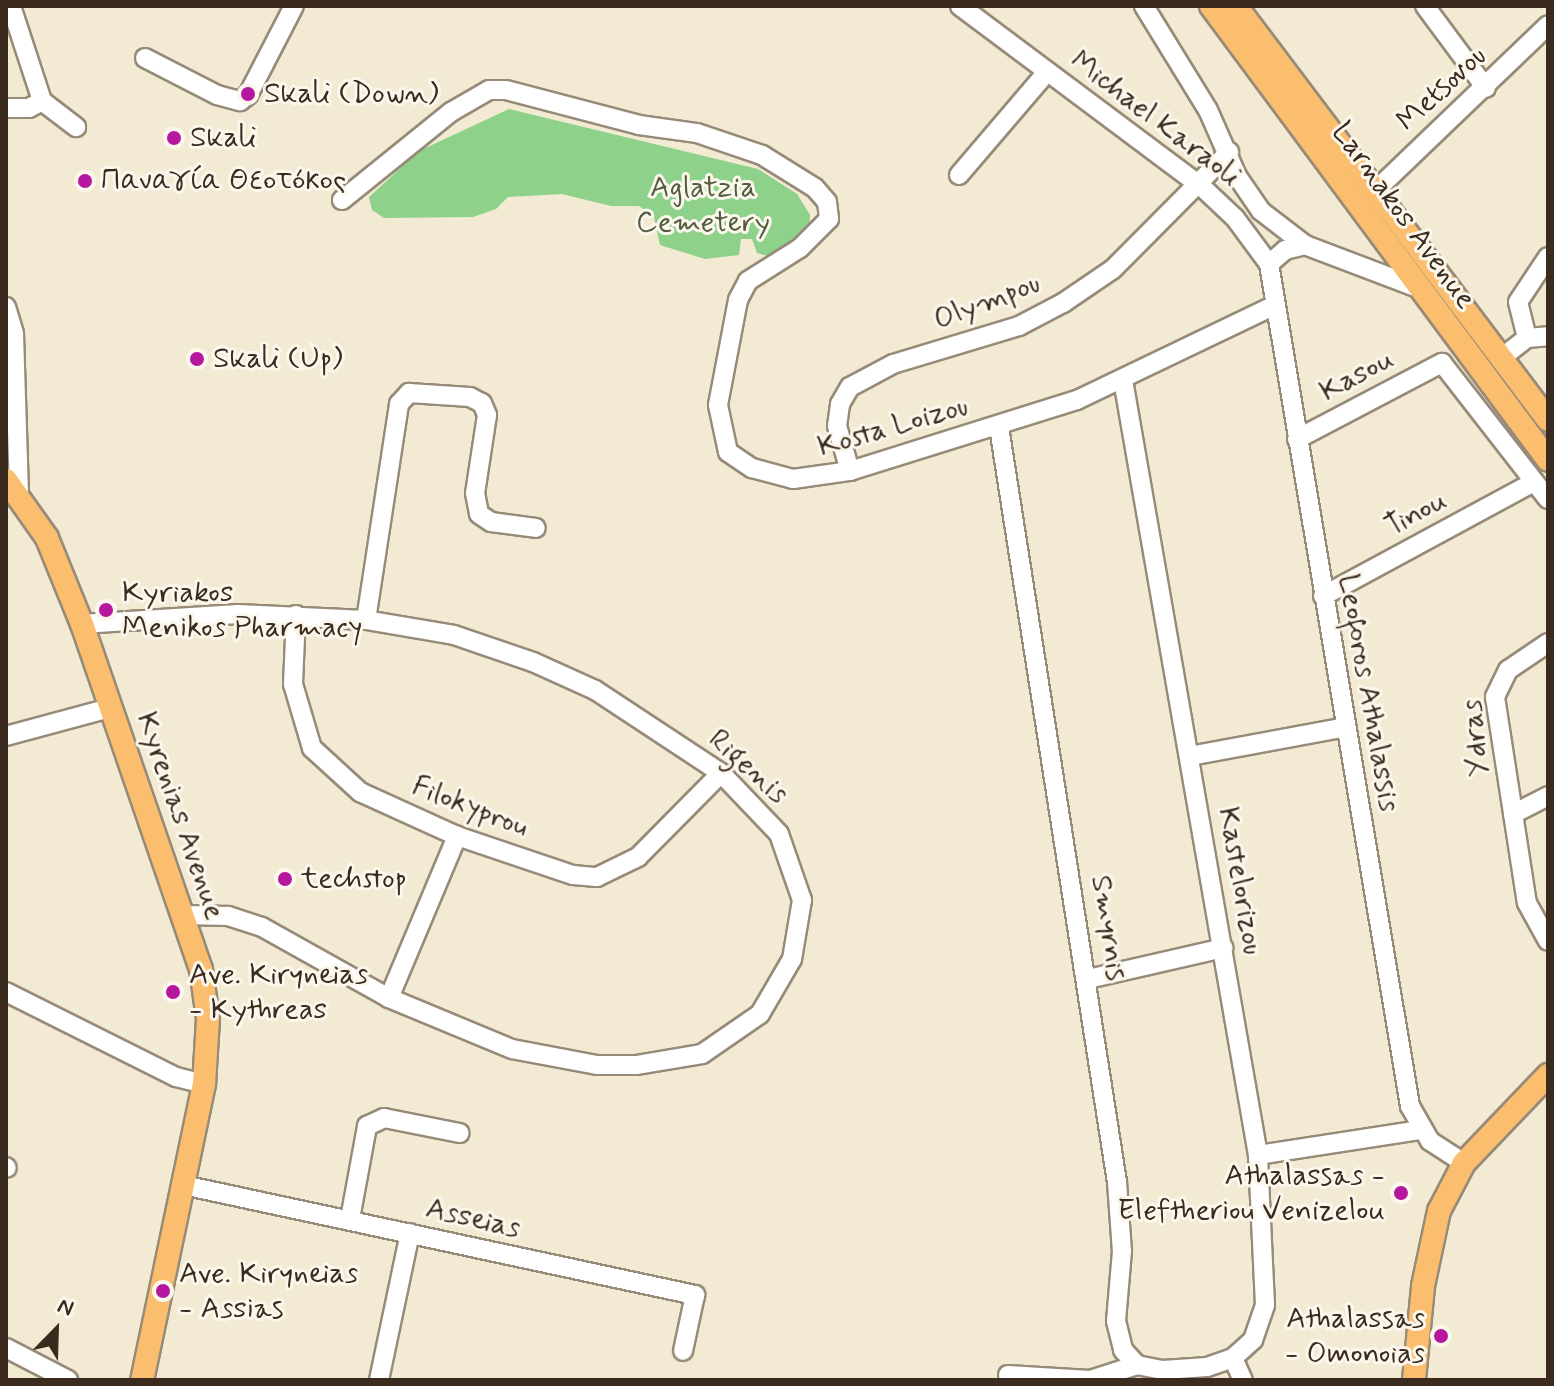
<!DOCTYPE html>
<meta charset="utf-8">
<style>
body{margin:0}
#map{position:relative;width:1554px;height:1386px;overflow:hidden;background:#f3ead3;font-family:Mynerve,sans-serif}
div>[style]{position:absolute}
.green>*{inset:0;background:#8dd18a}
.roads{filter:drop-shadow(2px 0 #978a78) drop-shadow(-2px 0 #978a78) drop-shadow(0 2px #978a78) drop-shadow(0 -2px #978a78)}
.minor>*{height:18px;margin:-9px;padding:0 9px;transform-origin:9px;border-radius:9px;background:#fff}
.major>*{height:22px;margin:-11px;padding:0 11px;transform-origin:11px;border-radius:11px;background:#fabe6e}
.dots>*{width:22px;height:22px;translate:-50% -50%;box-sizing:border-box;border:4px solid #fbf7ec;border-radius:50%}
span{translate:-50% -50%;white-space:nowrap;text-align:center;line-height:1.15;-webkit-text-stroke:6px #fbf7ec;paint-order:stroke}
.street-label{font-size:30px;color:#3b2a1e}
.poi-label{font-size:30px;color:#3b2a1e}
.left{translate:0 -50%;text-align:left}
.right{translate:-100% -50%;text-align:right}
.park-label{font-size:30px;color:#545c3e}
.frame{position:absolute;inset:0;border:8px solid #3b2a1e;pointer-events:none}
.north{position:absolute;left:16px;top:1290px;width:80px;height:80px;-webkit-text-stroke:6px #fbf7ec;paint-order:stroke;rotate:23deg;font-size:22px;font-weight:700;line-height:32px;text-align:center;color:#3b2a1e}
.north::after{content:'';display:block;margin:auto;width:28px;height:36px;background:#3b2a1e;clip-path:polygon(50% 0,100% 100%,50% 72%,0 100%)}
</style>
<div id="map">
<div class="green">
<i style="clip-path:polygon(509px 109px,758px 169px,797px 194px,810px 215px,809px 236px,768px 256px,757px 253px,752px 239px,741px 239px,739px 255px,705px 259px,660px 245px,654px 217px,639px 206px,611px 206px,562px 194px,508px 197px,496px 209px,473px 217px,384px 218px,372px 210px,369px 197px,419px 151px)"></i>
</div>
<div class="roads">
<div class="minor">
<i style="left:11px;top:6px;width:100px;rotate:71.9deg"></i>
<i style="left:960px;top:6px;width:301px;rotate:36.8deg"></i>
<i style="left:1201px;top:186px;width:47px;rotate:43.3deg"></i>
<i style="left:1235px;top:218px;width:57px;rotate:53.5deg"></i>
<i style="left:1269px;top:264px;width:854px;rotate:80.49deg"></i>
<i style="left:1410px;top:1106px;width:40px;rotate:60.3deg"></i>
<i style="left:1430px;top:1141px;width:40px;rotate:32.9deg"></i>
<i style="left:1144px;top:6px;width:122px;rotate:58.4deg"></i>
<i style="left:1208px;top:110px;width:72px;rotate:66.3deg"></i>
<i style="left:1237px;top:176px;width:42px;rotate:55.6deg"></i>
<i style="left:1261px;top:211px;width:56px;rotate:37.7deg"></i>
<i style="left:1305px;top:245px;width:124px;rotate:20.8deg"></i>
<i style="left:1425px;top:6px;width:102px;rotate:53.4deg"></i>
<i style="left:145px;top:58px;width:81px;rotate:27.2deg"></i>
<i style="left:217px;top:95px;width:24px;rotate:15deg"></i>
<i style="left:240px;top:101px;width:10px;rotate:-37deg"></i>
<i style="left:248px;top:95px;width:100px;rotate:-62.7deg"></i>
<i style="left:42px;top:101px;width:43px;rotate:37.4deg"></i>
<i style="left:6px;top:108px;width:23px"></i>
<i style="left:29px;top:108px;width:15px;rotate:-28deg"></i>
<i style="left:959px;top:175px;width:135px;rotate:-49.5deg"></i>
<i style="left:1374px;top:192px;width:241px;rotate:-43.8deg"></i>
<i style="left:342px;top:200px;width:140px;rotate:-38.9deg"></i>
<i style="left:451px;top:112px;width:44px;rotate:-30.1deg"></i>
<i style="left:489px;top:90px;width:17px"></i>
<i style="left:506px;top:90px;width:138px;rotate:14.7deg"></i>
<i style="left:639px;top:125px;width:59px;rotate:7.9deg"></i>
<i style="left:697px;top:133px;width:69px;rotate:18.7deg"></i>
<i style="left:762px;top:155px;width:62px;rotate:31.9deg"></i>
<i style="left:815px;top:188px;width:18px;rotate:49deg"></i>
<i style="left:827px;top:202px;width:17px;rotate:83deg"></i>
<i style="left:829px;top:219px;width:41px;rotate:135deg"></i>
<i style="left:800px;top:248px;width:62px;rotate:147.6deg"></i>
<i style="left:748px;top:281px;width:21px;rotate:118deg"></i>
<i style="left:738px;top:300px;width:107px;rotate:100.8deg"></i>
<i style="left:718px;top:405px;width:48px;rotate:78deg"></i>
<i style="left:728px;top:452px;width:29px;rotate:34deg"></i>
<i style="left:752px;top:468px;width:42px;rotate:15deg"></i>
<i style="left:793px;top:479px;width:58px;rotate:-8deg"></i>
<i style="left:850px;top:471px;width:238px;rotate:-17.4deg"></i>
<i style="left:1077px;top:400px;width:220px;rotate:-25.6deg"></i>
<i style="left:1269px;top:264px;width:21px;rotate:-41deg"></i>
<i style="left:1285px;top:250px;width:21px;rotate:-14deg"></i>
<i style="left:6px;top:307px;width:28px;rotate:73deg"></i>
<i style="left:14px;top:334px;width:158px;rotate:88.2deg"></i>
<i style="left:1527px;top:338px;width:37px;rotate:-104deg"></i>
<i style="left:1518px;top:302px;width:54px;rotate:-56.3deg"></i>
<i style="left:1500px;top:359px;width:34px;rotate:-38deg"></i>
<i style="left:1527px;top:338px;width:21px;rotate:-5deg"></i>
<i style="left:999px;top:427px;width:764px;rotate:81.12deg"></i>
<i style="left:1117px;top:1182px;width:69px;rotate:85.9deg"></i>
<i style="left:1122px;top:1251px;width:70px;rotate:94.9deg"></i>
<i style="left:1116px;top:1321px;width:30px;rotate:76deg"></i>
<i style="left:1123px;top:1350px;width:21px;rotate:47deg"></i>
<i style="left:1137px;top:1365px;width:26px;rotate:11deg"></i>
<i style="left:1163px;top:1370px;width:44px;rotate:-3.9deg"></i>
<i style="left:1207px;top:1367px;width:28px;rotate:-19deg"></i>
<i style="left:1233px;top:1358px;width:27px;rotate:-42deg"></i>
<i style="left:1253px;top:1340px;width:37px;rotate:-71deg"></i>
<i style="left:1265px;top:1305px;width:150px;rotate:-92.7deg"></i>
<i style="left:1258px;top:1155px;width:787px;rotate:-99.88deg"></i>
<i style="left:1297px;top:439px;width:164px;rotate:-27.7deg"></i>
<i style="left:1442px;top:363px;width:172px;rotate:52.1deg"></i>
<i style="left:850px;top:471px;width:47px;rotate:-106.1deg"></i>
<i style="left:837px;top:426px;width:22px;rotate:-82deg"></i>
<i style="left:840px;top:404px;width:20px;rotate:-60deg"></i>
<i style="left:850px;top:387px;width:49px;rotate:-28.1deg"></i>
<i style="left:893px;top:364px;width:132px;rotate:-16.8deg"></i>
<i style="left:1019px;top:326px;width:50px;rotate:-27.6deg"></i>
<i style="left:1063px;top:303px;width:60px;rotate:-34.2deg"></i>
<i style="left:1113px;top:269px;width:165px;rotate:-45.2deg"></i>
<i style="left:1323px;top:596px;width:240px;rotate:-28.4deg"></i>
<i style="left:296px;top:615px;width:69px;rotate:92.5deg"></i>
<i style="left:293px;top:684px;width:67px;rotate:73.5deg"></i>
<i style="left:312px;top:748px;width:65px;rotate:42.5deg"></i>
<i style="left:360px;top:792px;width:107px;rotate:24.4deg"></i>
<i style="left:457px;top:836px;width:122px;rotate:18.6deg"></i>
<i style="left:573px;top:875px;width:24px;rotate:5deg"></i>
<i style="left:597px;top:877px;width:46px;rotate:-26deg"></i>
<i style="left:638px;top:857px;width:118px;rotate:-45.3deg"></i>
<i style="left:366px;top:620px;width:219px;rotate:-81.3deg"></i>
<i style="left:399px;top:404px;width:15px;rotate:-48deg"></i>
<i style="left:409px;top:393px;width:61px;rotate:3.8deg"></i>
<i style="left:470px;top:397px;width:13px;rotate:27deg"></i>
<i style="left:482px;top:403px;width:13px;rotate:67deg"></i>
<i style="left:487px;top:415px;width:79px;rotate:98.7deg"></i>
<i style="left:475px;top:493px;width:21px;rotate:79deg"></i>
<i style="left:479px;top:514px;width:14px;rotate:34deg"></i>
<i style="left:491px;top:522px;width:45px;rotate:7.6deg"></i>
<i style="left:82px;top:624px;width:156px;rotate:-3.7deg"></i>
<i style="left:238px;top:614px;width:128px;rotate:2.7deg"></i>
<i style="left:366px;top:620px;width:89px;rotate:9.7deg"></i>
<i style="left:454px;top:635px;width:83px;rotate:18.9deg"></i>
<i style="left:533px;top:662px;width:68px;rotate:24.3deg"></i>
<i style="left:595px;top:690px;width:151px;rotate:33.4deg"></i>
<i style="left:721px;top:773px;width:84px;rotate:46.4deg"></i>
<i style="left:779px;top:834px;width:70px;rotate:70.8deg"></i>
<i style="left:802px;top:900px;width:60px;rotate:99.6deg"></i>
<i style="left:792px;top:959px;width:64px;rotate:120.2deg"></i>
<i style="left:760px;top:1014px;width:70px;rotate:145.4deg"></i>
<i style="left:702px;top:1054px;width:67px;rotate:170.5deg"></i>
<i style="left:636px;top:1065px;width:39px;rotate:180deg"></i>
<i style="left:597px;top:1065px;width:86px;rotate:-169.3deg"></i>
<i style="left:512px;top:1049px;width:133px;rotate:-157.5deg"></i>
<i style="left:389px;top:998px;width:145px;rotate:-150.8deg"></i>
<i style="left:262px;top:927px;width:36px;rotate:-162deg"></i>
<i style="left:228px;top:916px;width:43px;rotate:-178.7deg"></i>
<i style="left:1548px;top:643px;width:48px;rotate:146deg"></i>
<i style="left:1508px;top:670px;width:30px;rotate:116deg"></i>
<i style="left:1495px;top:697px;width:208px;rotate:81.2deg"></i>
<i style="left:1527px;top:903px;width:43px;rotate:61.1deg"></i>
<i style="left:6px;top:736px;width:108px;rotate:-15.1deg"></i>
<i style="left:1190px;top:756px;width:159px;rotate:-10.5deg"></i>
<i style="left:1513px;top:814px;width:39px;rotate:-27deg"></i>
<i style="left:1088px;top:979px;width:139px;rotate:-12.9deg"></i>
<i style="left:6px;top:992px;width:190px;rotate:26.6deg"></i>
<i style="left:176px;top:1077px;width:29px;rotate:14deg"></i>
<i style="left:389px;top:998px;width:176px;rotate:-67.2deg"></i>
<i style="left:1258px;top:1155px;width:164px;rotate:-8.8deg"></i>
<i style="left:6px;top:1167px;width:1px;rotate:45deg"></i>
<i style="left:183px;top:1185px;width:524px;rotate:12.13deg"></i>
<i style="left:695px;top:1295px;width:57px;rotate:102.1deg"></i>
<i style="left:350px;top:1219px;width:95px;rotate:-79.6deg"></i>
<i style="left:367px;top:1126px;width:19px;rotate:-25deg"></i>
<i style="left:384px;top:1118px;width:77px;rotate:11.2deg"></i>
<i style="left:6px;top:1348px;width:70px;rotate:27.3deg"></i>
<i style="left:1233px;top:1358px;width:24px;rotate:66deg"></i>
<i style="left:1008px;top:1375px;width:82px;rotate:3.5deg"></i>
<i style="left:1090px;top:1380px;width:49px;rotate:-17.7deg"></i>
<i style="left:379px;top:1380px;width:150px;rotate:-78.1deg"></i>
</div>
<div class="major">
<i style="left:1211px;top:6px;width:565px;rotate:53.41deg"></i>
<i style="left:1236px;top:6px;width:518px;rotate:53deg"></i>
<i style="left:6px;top:480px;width:71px;rotate:54.7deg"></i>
<i style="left:47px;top:538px;width:93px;rotate:67.9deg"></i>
<i style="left:82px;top:624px;width:365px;rotate:71deg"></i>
<i style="left:201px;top:969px;width:50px;rotate:82deg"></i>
<i style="left:208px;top:1019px;width:65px;rotate:93.5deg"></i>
<i style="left:204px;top:1084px;width:302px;rotate:101.8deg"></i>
<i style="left:1414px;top:1380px;width:94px;rotate:-84.5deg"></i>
<i style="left:1423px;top:1286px;width:77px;rotate:-78deg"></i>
<i style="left:1439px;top:1211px;width:54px;rotate:-62.5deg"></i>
<i style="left:1464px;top:1163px;width:122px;rotate:-46.3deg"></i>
</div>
</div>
<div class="dots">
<i style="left:248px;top:94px;background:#b5179e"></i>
<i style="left:174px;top:138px;background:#b5179e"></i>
<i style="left:85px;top:181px;background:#b5179e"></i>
<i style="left:197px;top:359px;background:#b5179e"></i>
<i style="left:106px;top:610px;background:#b5179e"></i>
<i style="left:285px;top:879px;background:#b5179e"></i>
<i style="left:173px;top:992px;background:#b5179e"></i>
<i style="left:1401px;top:1193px;background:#b5179e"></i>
<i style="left:163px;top:1291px;background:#b5179e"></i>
<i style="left:1441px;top:1336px;background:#b5179e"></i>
</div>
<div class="street-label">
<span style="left:1442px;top:89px;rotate:-43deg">Metsovou</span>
<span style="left:1155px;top:119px;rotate:37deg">Michael Karaoli</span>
<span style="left:1403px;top:216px;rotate:54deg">Larnakos Avenue</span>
<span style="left:987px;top:302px;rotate:-21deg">Olympou</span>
<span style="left:1357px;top:376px;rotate:-28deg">Kasou</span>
<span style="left:893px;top:427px;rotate:-16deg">Kosta Loizou</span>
<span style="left:1416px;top:514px;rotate:-28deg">Tinou</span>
<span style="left:1368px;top:693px;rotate:80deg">Leoforos Athalassis</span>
<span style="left:1476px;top:738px;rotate:-95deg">Ydras</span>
<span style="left:748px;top:767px;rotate:42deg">Rigenis</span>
<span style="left:470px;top:807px;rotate:21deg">Filokyprou</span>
<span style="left:180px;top:816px;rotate:71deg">Kyrenias Avenue</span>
<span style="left:1240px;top:881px;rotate:80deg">Kastelorizou</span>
<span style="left:1108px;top:928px;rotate:81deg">Smyrnis</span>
<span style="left:473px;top:1219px;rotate:13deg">Asseias</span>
</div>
<div class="poi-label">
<span class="left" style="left:264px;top:94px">Skali (Down)</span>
<span class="left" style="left:190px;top:138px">Skali</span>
<span class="left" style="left:101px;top:181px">Παναγία Θεοτόκος</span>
<span class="left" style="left:213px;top:359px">Skali (Up)</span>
<span class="left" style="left:122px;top:610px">Kyriakos<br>Menikos Pharmacy</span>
<span class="left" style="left:301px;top:879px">techstop</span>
<span class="left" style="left:189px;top:992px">Ave. Kiryneias<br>- Kythreas</span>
<span class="right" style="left:1385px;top:1193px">Athalassas -<br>Eleftheriou Venizelou</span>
<span class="left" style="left:179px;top:1291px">Ave. Kiryneias<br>- Assias</span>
<span class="right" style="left:1425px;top:1336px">Athalassas<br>- Omonoias</span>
</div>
<div class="park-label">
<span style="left:703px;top:205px">Aglatzia<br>Cemetery</span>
</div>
<div class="frame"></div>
<div class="north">N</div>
</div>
